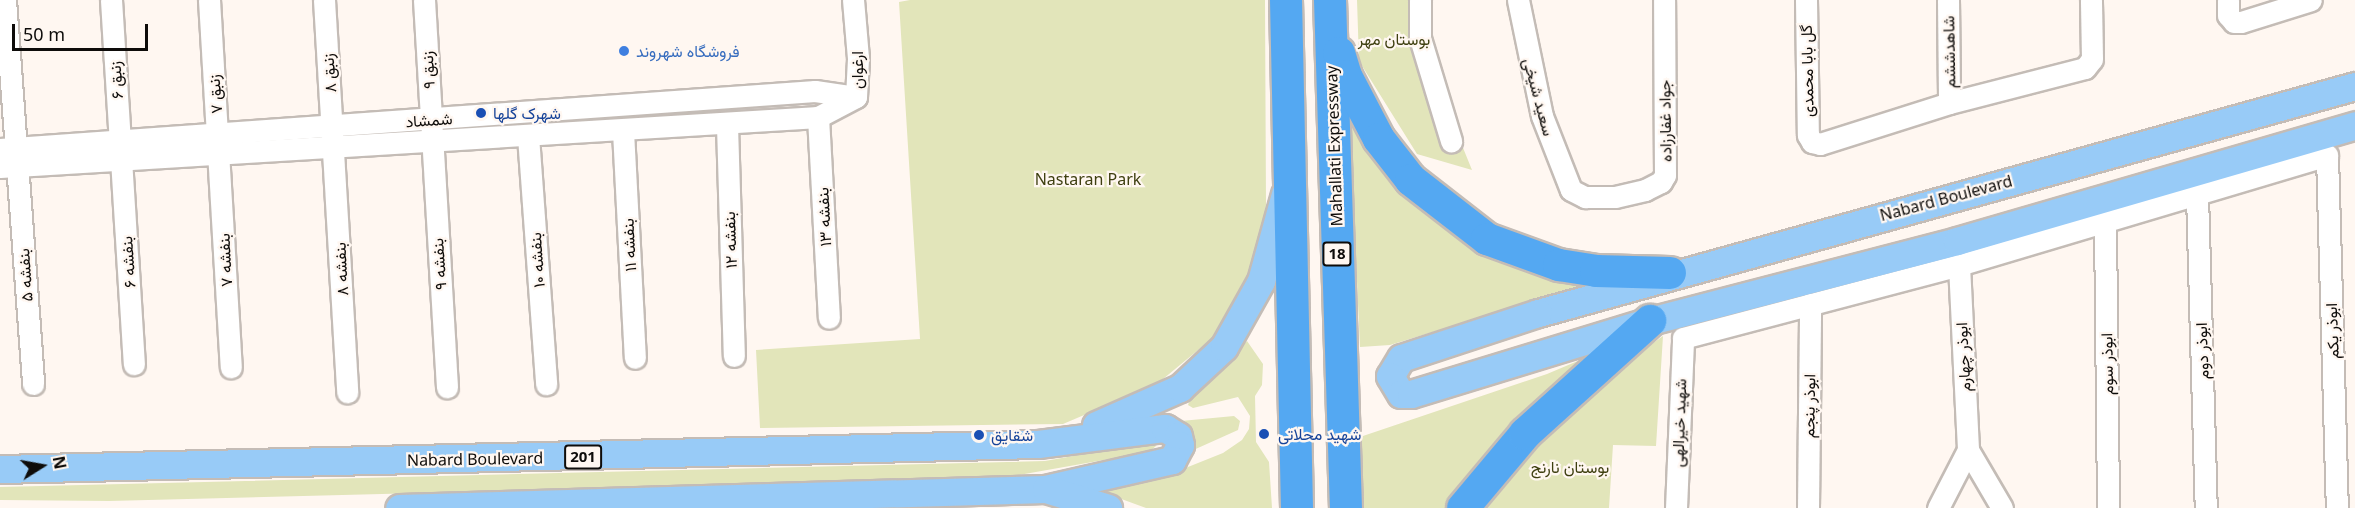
<!DOCTYPE html>
<meta charset="utf-8">
<style>
body{margin:0}
#map{position:relative;width:2355px;height:508px;overflow:hidden;background:#fff7f1;font-family:"Noto Sans",Vazirmatn,sans-serif}
div>[style]{position:absolute}
.green>*{inset:0;background:#e2e5ba}
.roads{filter:drop-shadow(2px 0 #c4bcb6) drop-shadow(-2px 0 #c4bcb6) drop-shadow(0 2px #c4bcb6) drop-shadow(0 -2px #c4bcb6)}
.minor>*{height:21px;margin:-10.5px;padding:0 10.5px;transform-origin:10.5px;border-radius:10.5px;background:#fff}
.major>*{height:27px;margin:-13.5px;padding:0 13.5px;transform-origin:13.5px;border-radius:13.5px;background:#98cbf7}
.highway>*{height:32px;margin:-16px;padding:0 16px;transform-origin:16px;border-radius:16px;background:#54a8f2}
.dots>*{width:16px;height:16px;translate:-50% -50%;box-sizing:border-box;border:3px solid #fff7f1;border-radius:50%}
span{translate:-50% -50%;white-space:nowrap;text-align:center;line-height:1.15;-webkit-text-stroke:4.5px #fff7f1;paint-order:stroke}
.shield-label span{padding:2px 4px;background:#fff7f1;border:2px solid;border-radius:4px;-webkit-text-stroke-width:0}
.shield-label{font-size:15px;color:#0e0c0a;font-weight:700}
.park-label{font-size:16px;color:#3e3f10}
.shop-label{font-size:16px;color:#366cbe}
.left{translate:0 -50%;text-align:left}
.street-label{font-size:16px;color:#0e0c0a}
.transit-label{font-size:16px;color:#164399}
.north{position:absolute;left:12px;top:436px;width:60px;height:60px;-webkit-text-stroke:4px #fff7f1;paint-order:stroke;rotate:79deg;font-size:16px;font-weight:700;line-height:24px;text-align:center;color:#0e0c0a}
.north::after{content:'';display:block;margin:auto;width:21px;height:27px;background:#0e0c0a;clip-path:polygon(50% 0,100% 100%,50% 72%,0 100%)}
.scale{position:absolute;left:12px;top:24px;width:136px;height:27px;box-sizing:border-box;border:3px solid #0e0c0a;border-top:0;padding-left:8px;font-size:18px;line-height:21px;white-space:nowrap;color:#0e0c0a;-webkit-text-stroke:4px #fff7f1;paint-order:stroke}
</style>
<div id="map">
<div class="green">
<i style="clip-path:polygon(910px 0,1265px 0,1266px 205px,1262px 253px,1221px 331px,1157px 384px,1063px 424px,760px 428px,756px 350px,920px 339px,899px 2px)"></i>
<i style="clip-path:polygon(1357px 0,1430px 0,1431px 69px,1472px 170px,1417px 154px,1359px 61px)"></i>
<i style="clip-path:polygon(1349px 107px,1407px 193px,1432px 218px,1459px 236px,1597px 282px,1390px 345px,1360px 347px)"></i>
<i style="clip-path:polygon(1663px 336px,1656px 446px,1613px 445px,1609px 508px,1476px 508px,1595px 384px)"></i>
<i style="clip-path:polygon(1247px 341px,1263px 364px,1262px 385px,1255px 396px,1256px 442px,1269px 462px,1272px 508px,1146px 508px,1094px 489px,1168px 475px,1223px 453px,1242px 440px,1249px 429px,1250px 416px,1238px 397px,1193px 408px,1188px 405px,1191px 397px)"></i>
<i style="clip-path:polygon(1611px 347px,1490px 455px,1447px 508px,1362px 508px,1360px 437px,1547px 374px)"></i>
<i style="clip-path:polygon(1234px 416px,1240px 421px,1238px 430px,1189px 452px,1192px 438px,1181px 421px)"></i>
<i style="clip-path:polygon(1152px 442px,1156px 446px,1149px 452px,1002px 478px,109px 501px,0 500px,0 487px,1045px 461px)"></i>
</div>
<div class="roads">
<div class="minor">
<i style="left:5px;top:0;width:385px;rotate:85.8deg"></i>
<i style="left:111px;top:0;width:365px;rotate:86.4deg"></i>
<i style="left:209px;top:0;width:368px;rotate:86.6deg"></i>
<i style="left:324px;top:0;width:393px;rotate:86.6deg"></i>
<i style="left:424px;top:0;width:388px;rotate:86.6deg"></i>
<i style="left:1420px;top:0;width:38px;rotate:90deg"></i>
<i style="left:1420px;top:38px;width:108px;rotate:73.2deg"></i>
<i style="left:1518px;top:0;width:118px;rotate:78.3deg"></i>
<i style="left:1542px;top:116px;width:79px;rotate:68.6deg"></i>
<i style="left:1571px;top:190px;width:16px;rotate:27deg"></i>
<i style="left:1585px;top:197px;width:30px"></i>
<i style="left:1615px;top:197px;width:31px;rotate:-13deg"></i>
<i style="left:1645px;top:190px;width:18px;rotate:-27deg"></i>
<i style="left:1661px;top:182px;width:8px;rotate:-60deg"></i>
<i style="left:1665px;top:175px;width:175px;rotate:-90.3deg"></i>
<i style="left:1806px;top:0;width:135px;rotate:89.2deg"></i>
<i style="left:1808px;top:135px;width:8px;rotate:60deg"></i>
<i style="left:1812px;top:142px;width:8px;rotate:14deg"></i>
<i style="left:1820px;top:144px;width:135px;rotate:-17.6deg"></i>
<i style="left:1949px;top:103px;width:140px;rotate:-14.4deg"></i>
<i style="left:2085px;top:68px;width:11px;rotate:-52deg"></i>
<i style="left:2092px;top:59px;width:59px;rotate:-91deg"></i>
<i style="left:1948px;top:0;width:103px;rotate:89.4deg"></i>
<i style="left:2228px;top:0;width:15px;rotate:90deg"></i>
<i style="left:2228px;top:15px;width:9px;rotate:49deg"></i>
<i style="left:2234px;top:22px;width:7px"></i>
<i style="left:2241px;top:22px;width:73px;rotate:-17.4deg"></i>
<i style="left:818px;top:117px;width:201px;rotate:86.9deg"></i>
<i style="left:727px;top:125px;width:231px;rotate:88.3deg"></i>
<i style="left:623px;top:131px;width:227px;rotate:87deg"></i>
<i style="left:528px;top:136px;width:249px;rotate:85.8deg"></i>
<i style="left:0;top:149px;width:817px;rotate:-4.07deg"></i>
<i style="left:815px;top:91px;width:41px;rotate:8.3deg"></i>
<i style="left:0;top:167px;width:820px;rotate:-3.5deg"></i>
<i style="left:818px;top:117px;width:43px;rotate:-27.8deg"></i>
<i style="left:856px;top:97px;width:39px;rotate:-87deg"></i>
<i style="left:858px;top:58px;width:58px;rotate:-94.9deg"></i>
<i style="left:2197px;top:194px;width:314px;rotate:88.4deg"></i>
<i style="left:2105px;top:221px;width:287px;rotate:89.4deg"></i>
<i style="left:1959px;top:265px;width:185px;rotate:87.2deg"></i>
<i style="left:1968px;top:450px;width:67px;rotate:59.6deg"></i>
<i style="left:1676px;top:508px;width:170px;rotate:-87.6deg"></i>
<i style="left:1683px;top:338px;width:285px;rotate:-14.8deg"></i>
<i style="left:1959px;top:265px;width:384px;rotate:-16.6deg"></i>
<i style="left:2327px;top:155px;width:353px;rotate:88.4deg"></i>
<i style="left:1808px;top:508px;width:204px;rotate:-89.4deg"></i>
<i style="left:1938px;top:508px;width:65px;rotate:-62.7deg"></i>
</div>
<div class="major">
<i style="left:2355px;top:86px;width:848px;rotate:164.47deg"></i>
<i style="left:1538px;top:313px;width:144px;rotate:161.8deg"></i>
<i style="left:1401px;top:358px;width:21px;rotate:121deg"></i>
<i style="left:1390px;top:376px;width:21px;rotate:59deg"></i>
<i style="left:1401px;top:394px;width:10px"></i>
<i style="left:1411px;top:394px;width:250px;rotate:-17deg"></i>
<i style="left:1650px;top:321px;width:317px;rotate:-14.6deg"></i>
<i style="left:1957px;top:241px;width:415px;rotate:-16.2deg"></i>
<i style="left:1096px;top:425px;width:92px;rotate:-23.8deg"></i>
<i style="left:1180px;top:388px;width:60px;rotate:-43deg"></i>
<i style="left:1224px;top:347px;width:76px;rotate:-60.7deg"></i>
<i style="left:1261px;top:281px;width:90px;rotate:-74.6deg"></i>
<i style="left:0;top:469px;width:1038px;rotate:-1.38deg"></i>
<i style="left:1038px;top:444px;width:128px;rotate:-7.2deg"></i>
<i style="left:1165px;top:428px;width:15px;rotate:32deg"></i>
<i style="left:1178px;top:436px;width:9px;rotate:77deg"></i>
<i style="left:1180px;top:445px;width:17px;rotate:118deg"></i>
<i style="left:1172px;top:460px;width:130px;rotate:167.1deg"></i>
<i style="left:1045px;top:489px;width:646px;rotate:178.32deg"></i>
<i style="left:1046px;top:489px;width:65px;rotate:17deg"></i>
</div>
<div class="highway">
<i style="left:1286px;top:0;width:508px;rotate:88.76deg"></i>
<i style="left:1330px;top:0;width:508px;rotate:88.2deg"></i>
<i style="left:1339px;top:53px;width:24px;rotate:73deg"></i>
<i style="left:1346px;top:76px;width:71px;rotate:62.4deg"></i>
<i style="left:1379px;top:139px;width:52px;rotate:52deg"></i>
<i style="left:1411px;top:180px;width:96px;rotate:37.8deg"></i>
<i style="left:1487px;top:239px;width:77px;rotate:19.9deg"></i>
<i style="left:1559px;top:265px;width:37px;rotate:9deg"></i>
<i style="left:1596px;top:271px;width:74px;rotate:1.5deg"></i>
<i style="left:1463px;top:508px;width:97px;rotate:-50deg"></i>
<i style="left:1525px;top:434px;width:169px;rotate:-42.1deg"></i>
</div>
</div>
<div class="dots">
<i style="left:624px;top:51px;background:#3f7fe0"></i>
<i style="left:481px;top:113px;background:#1a4fb4"></i>
<i style="left:1264px;top:434px;background:#1a4fb4"></i>
<i style="left:979px;top:435px;background:#1a4fb4"></i>
</div>
<div class="shield-label">
<span style="left:1337px;top:254px">18</span>
<span style="left:583px;top:457px">201</span>
</div>
<div class="park-label">
<span style="left:1394px;top:39px">بوستان مهر</span>
<span style="left:1088px;top:179px">Nastaran Park</span>
<span style="left:1570px;top:467px">بوستان نارنج</span>
</div>
<div class="shop-label">
<span class="left" style="left:636px;top:51px">فروشگاه شهروند</span>
</div>
<div class="street-label">
<span style="left:1949px;top:52px;rotate:-91deg">شاهدششم</span>
<span style="left:428px;top:70px;rotate:-93deg">زنبق ۹</span>
<span style="left:857px;top:70px;rotate:-90deg">ارغوان</span>
<span style="left:1807px;top:71px;rotate:-91deg">گل بابا محمدی</span>
<span style="left:329px;top:73px;rotate:-94deg">زنبق ۸</span>
<span style="left:116px;top:80px;rotate:-94deg">زنبق ۶</span>
<span style="left:215px;top:94px;rotate:-94deg">زنبق ۷</span>
<span style="left:1539px;top:97px;rotate:75deg">سعید شیخی</span>
<span style="left:429px;top:120px;rotate:-4deg">شمشاد</span>
<span style="left:1665px;top:121px;rotate:-91deg">جواد غفارزاده</span>
<span style="left:1334px;top:146px;rotate:-92deg">Mahallati Expressway</span>
<span style="left:1946px;top:198px;rotate:-15deg">Nabard Boulevard</span>
<span style="left:824px;top:217px;rotate:-93deg">بنفشه ۱۳</span>
<span style="left:730px;top:240px;rotate:-92deg">بنفشه ۱۲</span>
<span style="left:629px;top:245px;rotate:-93deg">بنفشه ۱۱</span>
<span style="left:225px;top:260px;rotate:-93deg">بنفشه ۷</span>
<span style="left:537px;top:260px;rotate:-94deg">بنفشه ۱۰</span>
<span style="left:128px;top:262px;rotate:-94deg">بنفشه ۶</span>
<span style="left:439px;top:264px;rotate:-94deg">بنفشه ۹</span>
<span style="left:341px;top:269px;rotate:-93deg">بنفشه ۸</span>
<span style="left:25px;top:275px;rotate:-94deg">بنفشه ۵</span>
<span style="left:2332px;top:331px;rotate:-92deg">ابوذر یکم</span>
<span style="left:2202px;top:351px;rotate:-92deg">ابوذر دوم</span>
<span style="left:1963px;top:357px;rotate:-93deg">ابوذر چهارم</span>
<span style="left:2107px;top:364px;rotate:-91deg">ابوذر سوم</span>
<span style="left:1809px;top:406px;rotate:-89deg">ابوذر پنجم</span>
<span style="left:1679px;top:423px;rotate:-88deg">شهید خیرالهی</span>
<span style="left:475px;top:459px;rotate:-1deg">Nabard Boulevard</span>
</div>
<div class="transit-label">
<span class="left" style="left:493px;top:113px">شهرک گلها</span>
<span class="left" style="left:1278px;top:434px">شهید محلاتی</span>
<span class="left" style="left:991px;top:435px">شقایق</span>
</div>
<div class="north">N</div>
<div class="scale">50 m</div>
</div>
